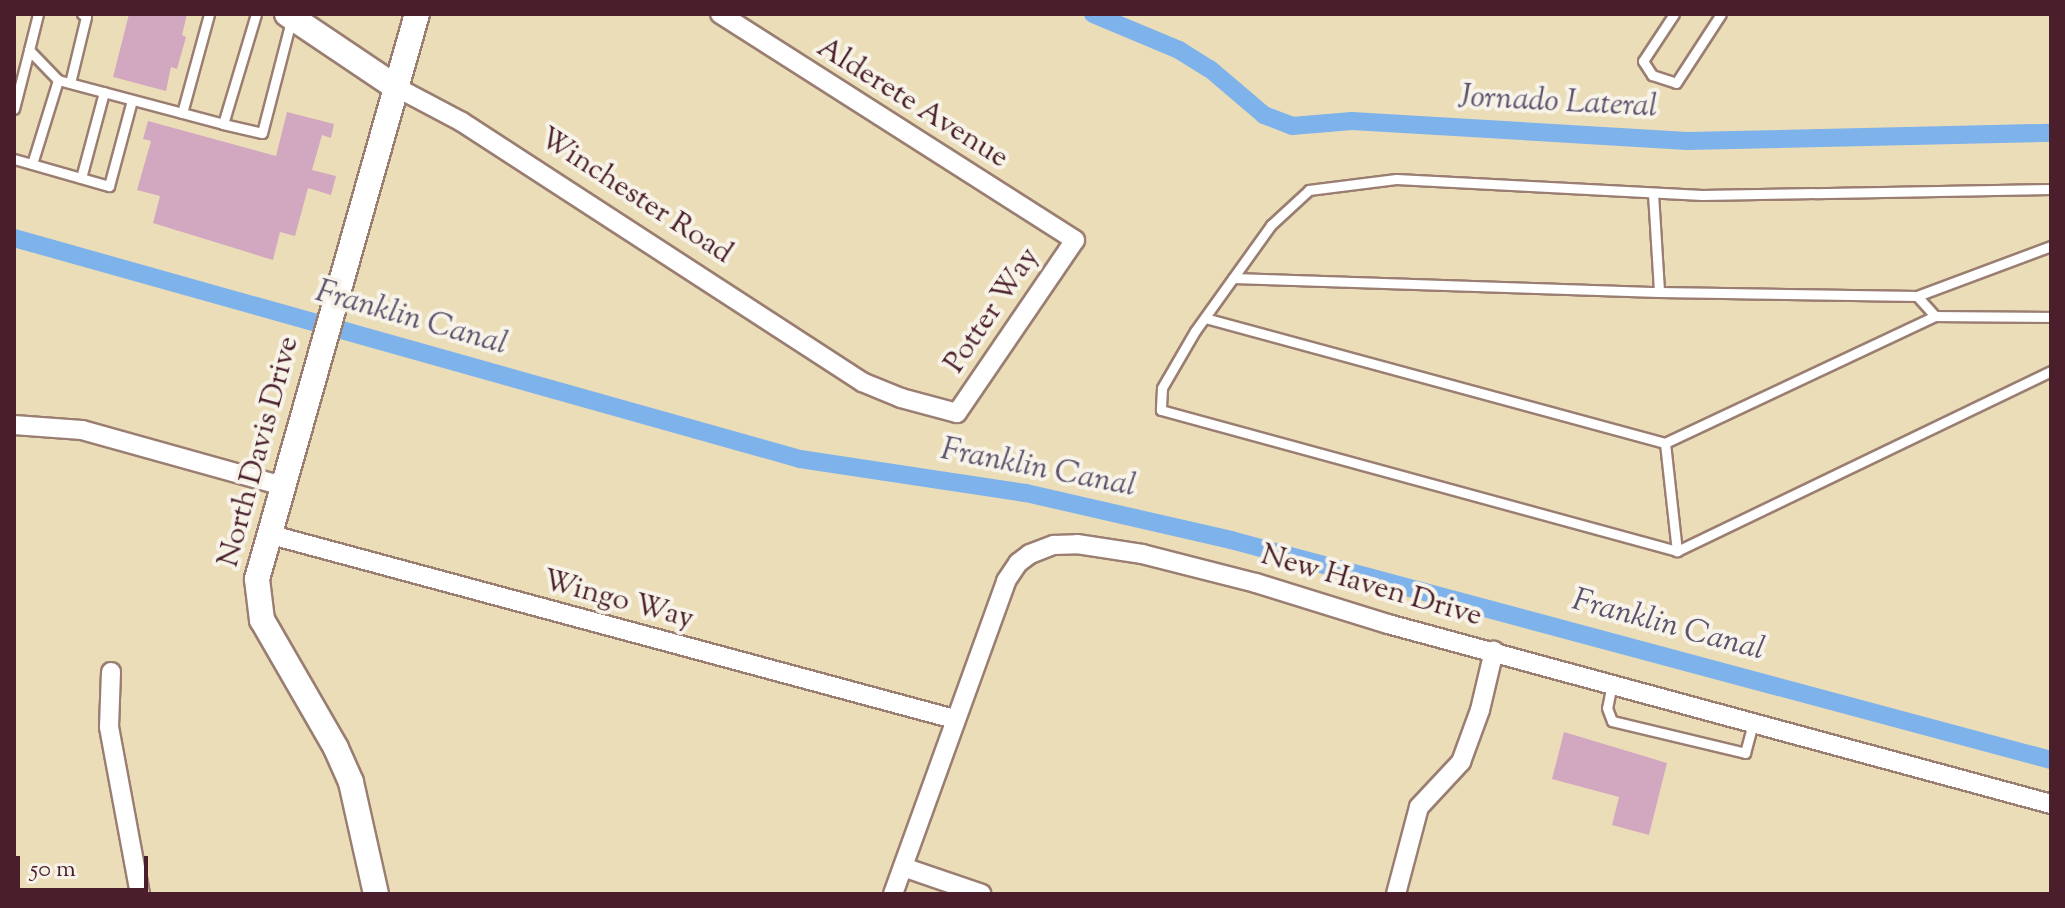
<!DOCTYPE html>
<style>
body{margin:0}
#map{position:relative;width:2065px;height:908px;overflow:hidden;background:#ecddb9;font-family:"Sorts Mill Goudy",serif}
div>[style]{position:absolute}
.canal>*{height:18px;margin:-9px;padding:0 9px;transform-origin:9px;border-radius:9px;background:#7eb2eb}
.building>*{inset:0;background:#d2a8c1}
.roads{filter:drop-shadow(2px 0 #9b7e72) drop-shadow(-2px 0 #9b7e72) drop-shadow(0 2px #9b7e72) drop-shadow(0 -2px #9b7e72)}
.service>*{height:9px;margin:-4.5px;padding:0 4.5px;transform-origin:4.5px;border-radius:4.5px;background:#fff}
.minor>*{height:18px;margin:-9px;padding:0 9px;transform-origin:9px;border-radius:9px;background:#fff}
.tertiary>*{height:24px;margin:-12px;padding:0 12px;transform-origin:12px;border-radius:12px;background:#fff}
span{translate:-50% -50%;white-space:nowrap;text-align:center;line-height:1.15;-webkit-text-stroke:8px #f7f3e8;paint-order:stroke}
.street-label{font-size:30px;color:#4a1f2b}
.water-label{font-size:32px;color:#5c526e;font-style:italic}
.frame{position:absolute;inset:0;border:16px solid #4a1f2b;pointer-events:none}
.scale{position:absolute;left:16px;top:856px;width:132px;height:36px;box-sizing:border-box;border:4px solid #4a1f2b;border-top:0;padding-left:10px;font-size:24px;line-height:28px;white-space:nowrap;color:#4a1f2b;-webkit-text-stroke:6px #f7f3e8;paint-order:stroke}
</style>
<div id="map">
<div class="canal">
<i style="left:1093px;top:14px;width:93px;rotate:22.7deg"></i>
<i style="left:1179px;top:50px;width:36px;rotate:32deg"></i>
<i style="left:1210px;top:69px;width:71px;rotate:40.4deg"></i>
<i style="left:1264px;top:115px;width:30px;rotate:21deg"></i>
<i style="left:1292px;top:126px;width:60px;rotate:-4.8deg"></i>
<i style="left:1352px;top:121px;width:336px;rotate:3.4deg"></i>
<i style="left:1687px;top:141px;width:364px;rotate:-1.3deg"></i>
<i style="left:14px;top:238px;width:816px;rotate:15.7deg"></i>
<i style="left:800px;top:459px;width:229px;rotate:8.6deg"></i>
<i style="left:1026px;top:493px;width:210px;rotate:12.9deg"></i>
<i style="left:1231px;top:540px;width:849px;rotate:15.02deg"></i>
</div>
<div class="building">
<i style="clip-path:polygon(129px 14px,187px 14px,182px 35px,186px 37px,177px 69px,171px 67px,166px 91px,113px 77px)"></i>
<i style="clip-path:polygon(287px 112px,334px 124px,331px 138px,322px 135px,312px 170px,336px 176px,331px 195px,308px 188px,295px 236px,280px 232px,273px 260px,153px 223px,160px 196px,137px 190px,151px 141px,143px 139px,148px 121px,276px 156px)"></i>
<i style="clip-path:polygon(1564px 732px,1667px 763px,1649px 835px,1612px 825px,1619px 797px,1552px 779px)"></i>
</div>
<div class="roads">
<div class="service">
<i style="left:38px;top:14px;width:37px;rotate:104deg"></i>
<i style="left:29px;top:50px;width:42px;rotate:46deg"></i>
<i style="left:58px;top:80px;width:171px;rotate:14.9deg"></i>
<i style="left:223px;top:124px;width:115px;rotate:-73.3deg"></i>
<i style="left:1674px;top:14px;width:56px;rotate:123.4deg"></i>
<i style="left:1643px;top:61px;width:17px;rotate:57deg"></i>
<i style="left:1652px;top:75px;width:25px;rotate:18deg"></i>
<i style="left:1676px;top:83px;width:82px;rotate:-56.9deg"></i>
<i style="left:70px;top:83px;width:68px;rotate:-76.4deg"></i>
<i style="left:86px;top:17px;width:5px;rotate:-143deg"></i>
<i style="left:14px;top:109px;width:61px;rotate:-75.7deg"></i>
<i style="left:182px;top:113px;width:103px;rotate:-74.7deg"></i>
<i style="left:223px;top:124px;width:40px;rotate:13deg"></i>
<i style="left:262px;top:133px;width:116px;rotate:-75.5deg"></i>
<i style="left:14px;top:159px;width:99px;rotate:15.9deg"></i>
<i style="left:109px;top:186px;width:89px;rotate:-75deg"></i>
<i style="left:32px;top:164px;width:88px;rotate:-72.8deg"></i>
<i style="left:81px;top:178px;width:89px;rotate:-75deg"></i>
<i style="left:2051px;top:189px;width:349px;rotate:179deg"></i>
<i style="left:1702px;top:195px;width:306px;rotate:-177deg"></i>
<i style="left:1396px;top:179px;width:88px;rotate:172.8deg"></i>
<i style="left:1309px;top:190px;width:52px;rotate:137.4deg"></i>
<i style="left:1271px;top:225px;width:130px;rotate:125.6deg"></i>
<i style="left:1195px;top:331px;width:66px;rotate:120.1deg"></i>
<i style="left:1162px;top:388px;width:22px;rotate:93deg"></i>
<i style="left:1161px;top:410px;width:535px;rotate:15.28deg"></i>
<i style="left:1677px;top:551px;width:415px;rotate:-25.7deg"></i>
<i style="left:1653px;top:193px;width:99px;rotate:86.5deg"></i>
<i style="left:1233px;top:278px;width:426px;rotate:1.9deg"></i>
<i style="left:1659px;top:292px;width:258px;rotate:0.9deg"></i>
<i style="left:1917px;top:296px;width:143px;rotate:-20.5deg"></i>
<i style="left:1917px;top:296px;width:27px;rotate:48deg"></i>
<i style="left:1205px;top:318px;width:477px;rotate:15.2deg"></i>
<i style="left:1665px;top:443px;width:298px;rotate:-25.2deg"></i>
<i style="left:1935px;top:316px;width:116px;rotate:0.5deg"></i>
<i style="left:1665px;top:443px;width:109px;rotate:83.7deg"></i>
<i style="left:1612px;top:683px;width:25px;rotate:101deg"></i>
<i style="left:1607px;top:708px;width:14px;rotate:69deg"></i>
<i style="left:1612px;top:721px;width:137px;rotate:13.5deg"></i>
<i style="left:1745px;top:753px;width:31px;rotate:-75deg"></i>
</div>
<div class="minor">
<i style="left:394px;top:86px;width:77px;rotate:27.9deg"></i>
<i style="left:462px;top:122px;width:477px;rotate:33deg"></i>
<i style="left:862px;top:382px;width:42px;rotate:22.3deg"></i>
<i style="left:901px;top:398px;width:58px;rotate:15deg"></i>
<i style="left:957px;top:413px;width:209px;rotate:-55.7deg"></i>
<i style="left:1075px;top:240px;width:421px;rotate:-147.5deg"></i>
<i style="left:14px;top:425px;width:68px;rotate:4.2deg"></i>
<i style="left:82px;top:430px;width:208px;rotate:15.6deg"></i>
<i style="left:268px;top:534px;width:711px;rotate:15.09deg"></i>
<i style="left:111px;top:672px;width:55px;rotate:92.1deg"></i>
<i style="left:109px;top:727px;width:170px;rotate:79.5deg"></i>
<i style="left:903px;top:867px;width:83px;rotate:18.9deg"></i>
<i style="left:893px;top:894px;width:333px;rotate:-70.1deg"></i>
<i style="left:1006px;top:581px;width:22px;rotate:-56deg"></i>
<i style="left:1018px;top:563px;width:15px;rotate:-37deg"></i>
<i style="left:1030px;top:554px;width:26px;rotate:-21deg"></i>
<i style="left:1054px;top:545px;width:23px;rotate:-2deg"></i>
<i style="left:1077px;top:544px;width:66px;rotate:8.7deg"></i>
<i style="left:1142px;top:554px;width:118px;rotate:14.3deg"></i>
<i style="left:1256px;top:583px;width:138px;rotate:17.3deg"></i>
<i style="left:1388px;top:624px;width:687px;rotate:15.19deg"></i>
<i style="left:1396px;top:894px;width:90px;rotate:-75.2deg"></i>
<i style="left:1419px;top:807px;width:62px;rotate:-47deg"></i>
<i style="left:1461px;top:762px;width:55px;rotate:-69.9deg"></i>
<i style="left:1480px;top:710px;width:61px;rotate:-76.7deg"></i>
</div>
<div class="tertiary">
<i style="left:287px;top:14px;width:129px;rotate:33.9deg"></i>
<i style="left:376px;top:894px;width:115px;rotate:-102.6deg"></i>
<i style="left:351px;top:782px;width:37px;rotate:-114deg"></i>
<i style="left:336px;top:748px;width:148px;rotate:-120deg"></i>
<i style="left:262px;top:620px;width:41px;rotate:-97deg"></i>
<i style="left:257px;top:579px;width:587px;rotate:-74.19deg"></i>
</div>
</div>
<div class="street-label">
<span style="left:912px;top:104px;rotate:32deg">Alderete Avenue</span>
<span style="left:635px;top:197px;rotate:33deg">Winchester Road</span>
<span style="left:993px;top:311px;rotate:-56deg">Potter Way</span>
<span style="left:260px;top:452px;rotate:-75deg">North Davis Drive</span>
<span style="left:1371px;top:587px;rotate:16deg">New Haven Drive</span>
<span style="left:618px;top:601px;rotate:15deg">Wingo Way</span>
</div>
<div class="water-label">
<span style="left:1558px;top:103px;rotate:3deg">Jornado Lateral</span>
<span style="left:411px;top:319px;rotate:16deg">Franklin Canal</span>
<span style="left:1038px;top:469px;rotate:11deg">Franklin Canal</span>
<span style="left:1668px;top:626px;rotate:15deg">Franklin Canal</span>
</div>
<div class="frame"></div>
<div class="scale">50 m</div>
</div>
